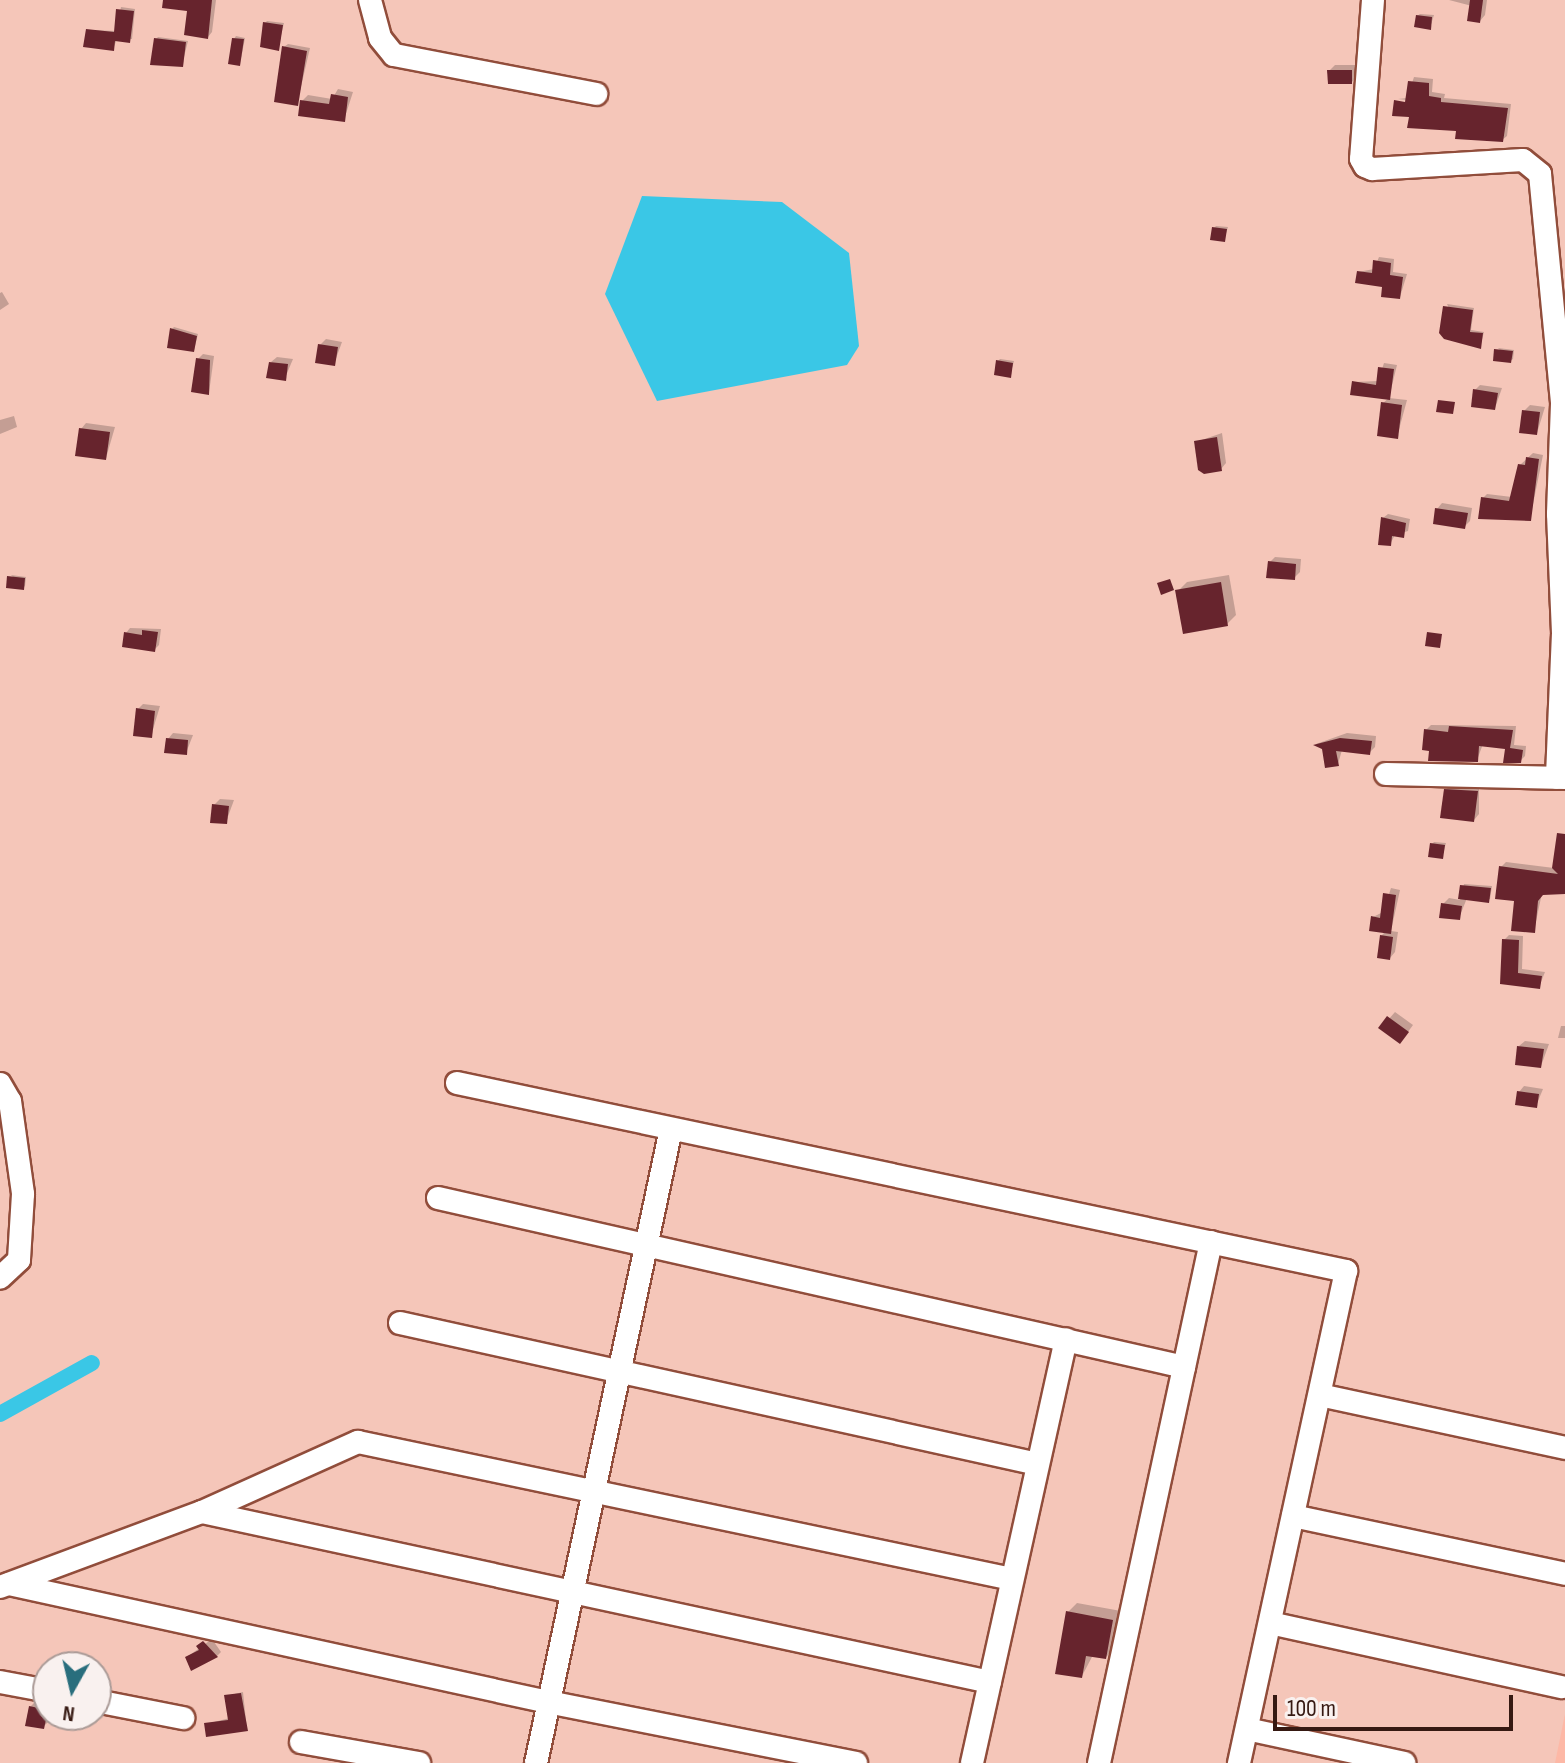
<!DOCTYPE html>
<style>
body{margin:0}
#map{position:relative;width:1565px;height:1763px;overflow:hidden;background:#f5c6b9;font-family:"Sofia Sans Condensed",sans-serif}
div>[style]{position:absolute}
.built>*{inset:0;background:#fdb8a6}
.water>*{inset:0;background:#3ac7e6}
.shadow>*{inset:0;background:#0003}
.canal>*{height:16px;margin:-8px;padding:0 8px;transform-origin:8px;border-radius:8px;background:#3ac7e6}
.building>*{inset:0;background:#67242d}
.roads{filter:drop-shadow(2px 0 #914d3b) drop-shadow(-2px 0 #914d3b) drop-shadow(0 2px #914d3b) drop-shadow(0 -2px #914d3b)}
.minor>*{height:22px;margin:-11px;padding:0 11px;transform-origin:11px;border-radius:11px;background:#fff}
span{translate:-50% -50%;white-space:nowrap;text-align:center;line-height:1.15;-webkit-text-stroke:8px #f9f1ef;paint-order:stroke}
.north{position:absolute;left:32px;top:1651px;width:80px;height:80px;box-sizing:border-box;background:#f9f1ef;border:2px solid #ab9b97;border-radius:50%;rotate:188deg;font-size:22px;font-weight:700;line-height:32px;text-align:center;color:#361912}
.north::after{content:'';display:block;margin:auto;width:28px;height:36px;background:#296e7d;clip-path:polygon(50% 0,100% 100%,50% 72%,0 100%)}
.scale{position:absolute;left:1273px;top:1695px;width:240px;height:36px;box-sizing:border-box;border:4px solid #361912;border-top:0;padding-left:10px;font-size:24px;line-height:28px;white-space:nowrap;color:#361912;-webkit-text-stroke:6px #f9f1ef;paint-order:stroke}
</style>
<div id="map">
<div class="built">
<i style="clip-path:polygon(1565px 1714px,1565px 1763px,1555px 1763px)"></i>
</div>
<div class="water">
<i style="clip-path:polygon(642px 196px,782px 202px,849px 253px,859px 346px,847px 365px,657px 401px,605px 294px)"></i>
</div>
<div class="shadow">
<i style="clip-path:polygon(169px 0,216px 0,212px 32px,208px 37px,189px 10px)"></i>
<i style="clip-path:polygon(1449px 0,1487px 0,1485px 15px,1480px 21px,1472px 6px)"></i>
<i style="clip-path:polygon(121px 7px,135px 9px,132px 39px,117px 39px,113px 49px,88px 30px,116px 31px)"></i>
<i style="clip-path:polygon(1420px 14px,1434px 15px,1430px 28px,1417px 16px)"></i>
<i style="clip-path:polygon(267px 21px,284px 23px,278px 48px,265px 23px)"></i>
<i style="clip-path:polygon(236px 36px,245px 38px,240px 64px,234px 39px)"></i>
<i style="clip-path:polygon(158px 37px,188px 41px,182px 65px,156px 39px)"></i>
<i style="clip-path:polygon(288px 44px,310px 48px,297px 104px,284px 47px)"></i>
<i style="clip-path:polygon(1335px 65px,1357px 65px,1357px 76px,1352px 82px,1329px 71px)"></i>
<i style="clip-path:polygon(1414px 77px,1433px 79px,1432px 92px,1445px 94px,1444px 98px,1511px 104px,1507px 136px,1502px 140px,1411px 116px,1397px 103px,1415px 101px,1398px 99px,1407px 98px)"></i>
<i style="clip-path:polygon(338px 89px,353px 92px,344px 120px,302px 101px,308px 95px,332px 99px)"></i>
<i style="clip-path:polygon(1216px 226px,1228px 227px,1224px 240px,1214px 228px)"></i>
<i style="clip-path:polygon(1379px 257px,1394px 259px,1393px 272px,1407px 274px,1400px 297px,1358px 272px,1374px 269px)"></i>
<i style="clip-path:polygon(2px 292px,9px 304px,0 310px,0 293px)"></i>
<i style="clip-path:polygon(1447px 304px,1474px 308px,1471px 330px,1484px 332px,1480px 347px,1467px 345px)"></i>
<i style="clip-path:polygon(174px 327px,198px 334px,194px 350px,172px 329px)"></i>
<i style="clip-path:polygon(326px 339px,342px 342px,334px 364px,320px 345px)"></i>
<i style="clip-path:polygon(1498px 348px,1514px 350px,1513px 359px,1510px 361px)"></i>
<i style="clip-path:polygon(203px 354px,214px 356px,209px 393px,198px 359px)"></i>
<i style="clip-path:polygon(277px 357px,293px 359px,285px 378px,271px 362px)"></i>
<i style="clip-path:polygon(1000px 359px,1014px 361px,1010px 376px,998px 361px)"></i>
<i style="clip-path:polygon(1384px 363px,1397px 365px,1389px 398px,1407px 400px,1397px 437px,1383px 403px,1389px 398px,1354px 382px,1378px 381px)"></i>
<i style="clip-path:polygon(1480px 385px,1502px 388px,1495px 408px,1475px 390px)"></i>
<i style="clip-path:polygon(1530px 405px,1545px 407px,1537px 433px,1524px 411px)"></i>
<i style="clip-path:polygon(14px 416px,17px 427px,0 434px,0 420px)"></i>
<i style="clip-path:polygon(86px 423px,115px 427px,106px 458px,81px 429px)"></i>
<i style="clip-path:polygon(1222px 433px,1226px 463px,1221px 469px,1196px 442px)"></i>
<i style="clip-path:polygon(1533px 453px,1543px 455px,1530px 519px,1483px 498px,1487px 494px,1512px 497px,1520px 465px)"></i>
<i style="clip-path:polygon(1442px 503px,1472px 508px,1470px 521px,1465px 526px,1437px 509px)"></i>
<i style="clip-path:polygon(1388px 514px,1410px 519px,1408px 531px,1395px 535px,1390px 544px,1383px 518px)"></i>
<i style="clip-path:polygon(1275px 557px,1301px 559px,1300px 572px,1294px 578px,1270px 562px)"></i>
<i style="clip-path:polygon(11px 575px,26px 577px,25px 586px,23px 588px)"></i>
<i style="clip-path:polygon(1229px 575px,1236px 615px,1227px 624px,1178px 591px,1187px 582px)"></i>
<i style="clip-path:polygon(130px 628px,161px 629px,159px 645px,154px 650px,126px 633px)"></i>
<i style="clip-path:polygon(143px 704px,160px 706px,151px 736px,138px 709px)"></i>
<i style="clip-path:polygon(1431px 725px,1516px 726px,1514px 745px,1526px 746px,1525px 756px,1520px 761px,1507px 747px,1483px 744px,1477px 760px,1426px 730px)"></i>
<i style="clip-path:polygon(173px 733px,193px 735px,186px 753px,168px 739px)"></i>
<i style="clip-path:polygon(1347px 733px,1376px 736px,1375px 747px,1369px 753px,1342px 750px,1338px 764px,1316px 744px)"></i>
<i style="clip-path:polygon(1451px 784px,1479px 785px,1479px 814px,1474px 820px,1446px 790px)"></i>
<i style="clip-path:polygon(220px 799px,234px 800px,226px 822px,214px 805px)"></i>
<i style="clip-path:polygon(1434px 842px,1446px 843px,1442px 857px,1432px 844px)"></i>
<i style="clip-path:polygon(1565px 842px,1565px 894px,1542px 893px,1534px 931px,1501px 867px,1506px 862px,1554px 868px)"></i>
<i style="clip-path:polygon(1464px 884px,1492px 886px,1490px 899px,1467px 898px,1459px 918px,1443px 904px,1449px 898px,1460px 900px)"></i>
<i style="clip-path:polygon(1391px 888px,1400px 890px,1391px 931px,1398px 932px,1395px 952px,1390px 958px,1381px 936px,1386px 931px,1373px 917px,1383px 912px)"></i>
<i style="clip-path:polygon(1509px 935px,1523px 936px,1522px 969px,1545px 972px,1539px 987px,1502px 982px,1504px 940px)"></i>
<i style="clip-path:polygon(1395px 1012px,1413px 1025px,1405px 1036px,1381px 1028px)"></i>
<i style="clip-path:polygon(1561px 1026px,1565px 1026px,1565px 1038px,1558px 1038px)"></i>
<i style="clip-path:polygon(1525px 1041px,1549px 1044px,1541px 1066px,1519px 1046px)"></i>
<i style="clip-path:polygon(1524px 1086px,1543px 1089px,1536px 1106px,1519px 1092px)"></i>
<i style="clip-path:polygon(1077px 1603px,1121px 1611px,1115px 1648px,1106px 1657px,1093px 1655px,1082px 1676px,1068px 1612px)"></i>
<i style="clip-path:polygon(212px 1639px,221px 1652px,217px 1656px,187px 1657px)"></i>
<i style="clip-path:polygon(243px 1692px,247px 1730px,206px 1724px,230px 1718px,226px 1696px)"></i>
<i style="clip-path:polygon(36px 1701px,48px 1704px,49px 1721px,43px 1727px,30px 1707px)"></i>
</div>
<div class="canal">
<i style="left:0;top:1414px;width:105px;rotate:-29deg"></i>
</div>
<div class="building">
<i style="clip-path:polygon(163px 0,212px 0,208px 39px,184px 35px,187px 11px,162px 8px)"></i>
<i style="clip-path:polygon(1470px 0,1483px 0,1480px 23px,1467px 21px)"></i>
<i style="clip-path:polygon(116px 9px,134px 11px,130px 43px,115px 41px,114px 51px,83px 47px,86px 29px,114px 32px)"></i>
<i style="clip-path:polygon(1416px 15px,1432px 17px,1431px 30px,1414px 27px)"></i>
<i style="clip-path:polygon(263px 22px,283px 25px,279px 51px,260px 47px)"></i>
<i style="clip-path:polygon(154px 38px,186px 42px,183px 67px,150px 65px)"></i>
<i style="clip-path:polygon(232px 38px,244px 39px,240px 66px,228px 64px)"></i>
<i style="clip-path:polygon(282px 46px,307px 51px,298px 106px,274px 102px)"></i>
<i style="clip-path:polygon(1327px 70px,1352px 70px,1352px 84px,1328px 84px)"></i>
<i style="clip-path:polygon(1408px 81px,1429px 83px,1429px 96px,1441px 98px,1441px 102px,1508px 108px,1503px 142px,1455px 139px,1456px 131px,1407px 128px,1409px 117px,1392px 116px,1394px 100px,1405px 102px)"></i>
<i style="clip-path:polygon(331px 94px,348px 97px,345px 122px,298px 116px,300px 100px,329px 104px)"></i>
<i style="clip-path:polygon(1212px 227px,1227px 229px,1225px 242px,1210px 240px)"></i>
<i style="clip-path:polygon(1373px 260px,1391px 263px,1390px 275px,1403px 277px,1400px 299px,1381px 297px,1382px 287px,1355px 283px,1357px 271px,1372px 273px)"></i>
<i style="clip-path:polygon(1443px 306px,1473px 310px,1470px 332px,1483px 333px,1481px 349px,1444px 339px,1439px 333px)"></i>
<i style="clip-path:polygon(170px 328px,197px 336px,194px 352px,167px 348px)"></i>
<i style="clip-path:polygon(318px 344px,338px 347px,335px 366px,315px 363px)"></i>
<i style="clip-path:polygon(1494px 349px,1513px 351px,1511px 363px,1493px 361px)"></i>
<i style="clip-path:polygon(196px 358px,210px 360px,209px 395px,191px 392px)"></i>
<i style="clip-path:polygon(996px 360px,1013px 363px,1011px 378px,994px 375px)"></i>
<i style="clip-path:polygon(269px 362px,288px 364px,286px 381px,266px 378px)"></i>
<i style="clip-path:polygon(1378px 367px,1394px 369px,1390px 400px,1350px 395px,1352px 381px,1376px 385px)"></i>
<i style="clip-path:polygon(1473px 389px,1498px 393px,1495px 410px,1471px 407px)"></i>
<i style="clip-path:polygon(1438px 400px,1455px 402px,1453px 414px,1436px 412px)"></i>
<i style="clip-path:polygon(1381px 402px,1402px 405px,1398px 439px,1377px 436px)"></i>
<i style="clip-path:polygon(1522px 410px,1540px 412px,1537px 435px,1519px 433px)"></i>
<i style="clip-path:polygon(79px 428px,110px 432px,106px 460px,75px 456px)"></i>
<i style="clip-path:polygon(1217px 437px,1222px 471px,1204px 474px,1198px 470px,1194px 441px)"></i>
<i style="clip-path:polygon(1526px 457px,1539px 459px,1531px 521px,1478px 519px,1481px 497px,1509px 501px,1518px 464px,1525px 465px)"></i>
<i style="clip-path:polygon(1435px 508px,1468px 513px,1465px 529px,1433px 524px)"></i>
<i style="clip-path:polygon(1381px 517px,1406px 523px,1404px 538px,1392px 536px,1391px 546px,1378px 545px)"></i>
<i style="clip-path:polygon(1268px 561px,1296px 564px,1295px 580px,1266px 578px)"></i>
<i style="clip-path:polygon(7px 576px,25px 578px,24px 590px,6px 588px)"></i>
<i style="clip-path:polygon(1170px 579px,1174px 590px,1161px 595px,1157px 583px)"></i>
<i style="clip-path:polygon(1221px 582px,1228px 626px,1183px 634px,1175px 590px)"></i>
<i style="clip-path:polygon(142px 630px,158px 632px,155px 652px,122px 647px,124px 632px,142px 635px)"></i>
<i style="clip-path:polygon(1427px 632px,1442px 634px,1440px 648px,1425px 646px)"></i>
<i style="clip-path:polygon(136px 708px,155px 711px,152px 738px,133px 736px)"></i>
<i style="clip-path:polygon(1449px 726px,1513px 730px,1510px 748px,1523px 750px,1521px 763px,1503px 763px,1505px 749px,1479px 746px,1478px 762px,1428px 761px,1429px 751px,1422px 750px,1424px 729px,1448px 732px)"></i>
<i style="clip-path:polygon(166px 738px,188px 740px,187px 755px,164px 753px)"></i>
<i style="clip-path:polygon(1340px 738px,1372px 741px,1370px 755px,1336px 751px,1339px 766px,1325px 768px,1322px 749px,1313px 745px)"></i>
<i style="clip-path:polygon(1444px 789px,1478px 791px,1474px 822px,1440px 818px)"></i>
<i style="clip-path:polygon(212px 804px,229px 806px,227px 824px,210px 823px)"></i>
<i style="clip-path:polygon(1557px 833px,1565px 834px,1565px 894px,1543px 895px,1538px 901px,1535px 933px,1511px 931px,1514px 901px,1495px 899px,1499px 866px,1558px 874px,1552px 868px)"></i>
<i style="clip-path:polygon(1430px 843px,1445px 845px,1443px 859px,1428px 857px)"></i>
<i style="clip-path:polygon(1460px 885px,1491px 888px,1489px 903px,1458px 899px)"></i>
<i style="clip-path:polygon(1383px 893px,1396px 895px,1391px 934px,1369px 931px,1371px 916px,1380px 918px)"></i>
<i style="clip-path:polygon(1441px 903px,1462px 906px,1460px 920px,1439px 918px)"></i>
<i style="clip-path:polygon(1380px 935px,1393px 937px,1390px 960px,1377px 958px)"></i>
<i style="clip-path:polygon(1502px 939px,1519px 940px,1518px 973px,1542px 976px,1540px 989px,1500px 984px)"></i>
<i style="clip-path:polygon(1387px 1016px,1409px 1032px,1400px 1044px,1378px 1028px)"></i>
<i style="clip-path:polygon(1517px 1046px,1544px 1049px,1541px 1068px,1515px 1065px)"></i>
<i style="clip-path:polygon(1517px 1091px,1539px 1094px,1537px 1108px,1515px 1105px)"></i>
<i style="clip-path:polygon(1066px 1611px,1113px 1620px,1106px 1659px,1086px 1656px,1082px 1678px,1055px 1674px)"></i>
<i style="clip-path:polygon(203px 1641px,218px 1657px,191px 1671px,185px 1657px,199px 1650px,196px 1646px)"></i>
<i style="clip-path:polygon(241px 1693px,248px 1731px,206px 1737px,204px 1723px,228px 1720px,224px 1695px)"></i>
<i style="clip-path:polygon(29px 1706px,48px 1710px,44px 1729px,25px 1726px)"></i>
</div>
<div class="roads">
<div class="minor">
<i style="left:370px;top:0;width:39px;rotate:75deg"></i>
<i style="left:380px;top:38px;width:22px;rotate:51deg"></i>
<i style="left:394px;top:55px;width:206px;rotate:10.9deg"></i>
<i style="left:1373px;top:0;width:159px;rotate:94.3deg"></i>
<i style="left:1361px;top:159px;width:8px;rotate:60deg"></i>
<i style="left:1365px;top:166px;width:8px;rotate:23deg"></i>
<i style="left:1372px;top:169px;width:151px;rotate:-3.4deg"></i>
<i style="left:1523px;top:160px;width:22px;rotate:39deg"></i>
<i style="left:1540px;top:174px;width:231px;rotate:84.5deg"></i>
<i style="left:1562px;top:404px;width:110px;rotate:92.1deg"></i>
<i style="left:1558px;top:514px;width:119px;rotate:87.6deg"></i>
<i style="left:1563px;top:633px;width:145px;rotate:92.4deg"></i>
<i style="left:1386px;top:774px;width:179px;rotate:1.3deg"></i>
<i style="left:457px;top:1083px;width:909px;rotate:11.94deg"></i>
<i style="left:1346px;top:1271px;width:504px;rotate:102.27deg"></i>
<i style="left:0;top:1084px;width:20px;rotate:60deg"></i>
<i style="left:10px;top:1101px;width:94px;rotate:82deg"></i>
<i style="left:23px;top:1194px;width:66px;rotate:93.5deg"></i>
<i style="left:19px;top:1260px;width:26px;rotate:137deg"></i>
<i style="left:438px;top:1198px;width:765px;rotate:12.76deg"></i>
<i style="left:400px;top:1323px;width:653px;rotate:12.46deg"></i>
<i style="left:1320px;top:1395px;width:251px;rotate:12.2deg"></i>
<i style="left:202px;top:1512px;width:806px;rotate:12.17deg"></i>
<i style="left:1293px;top:1516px;width:278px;rotate:12deg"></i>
<i style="left:9px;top:1584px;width:552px;rotate:12.35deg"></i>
<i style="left:548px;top:1702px;width:314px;rotate:11.2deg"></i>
<i style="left:0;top:1587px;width:215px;rotate:-20.4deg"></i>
<i style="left:202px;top:1512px;width:171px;rotate:-24.2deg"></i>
<i style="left:358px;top:1442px;width:668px;rotate:11.83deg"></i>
<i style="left:1270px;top:1623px;width:299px;rotate:12.4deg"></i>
<i style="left:0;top:1682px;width:49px;rotate:10.6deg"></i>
<i style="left:96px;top:1701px;width:89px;rotate:11.1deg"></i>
<i style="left:1247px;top:1729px;width:161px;rotate:12.2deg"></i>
<i style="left:301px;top:1742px;width:120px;rotate:10.1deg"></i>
<i style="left:536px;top:1763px;width:648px;rotate:-77.98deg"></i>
<i style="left:972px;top:1763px;width:434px;rotate:-77.5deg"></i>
<i style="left:1099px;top:1763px;width:533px;rotate:-77.87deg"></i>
</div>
</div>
<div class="north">N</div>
<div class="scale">100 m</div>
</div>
